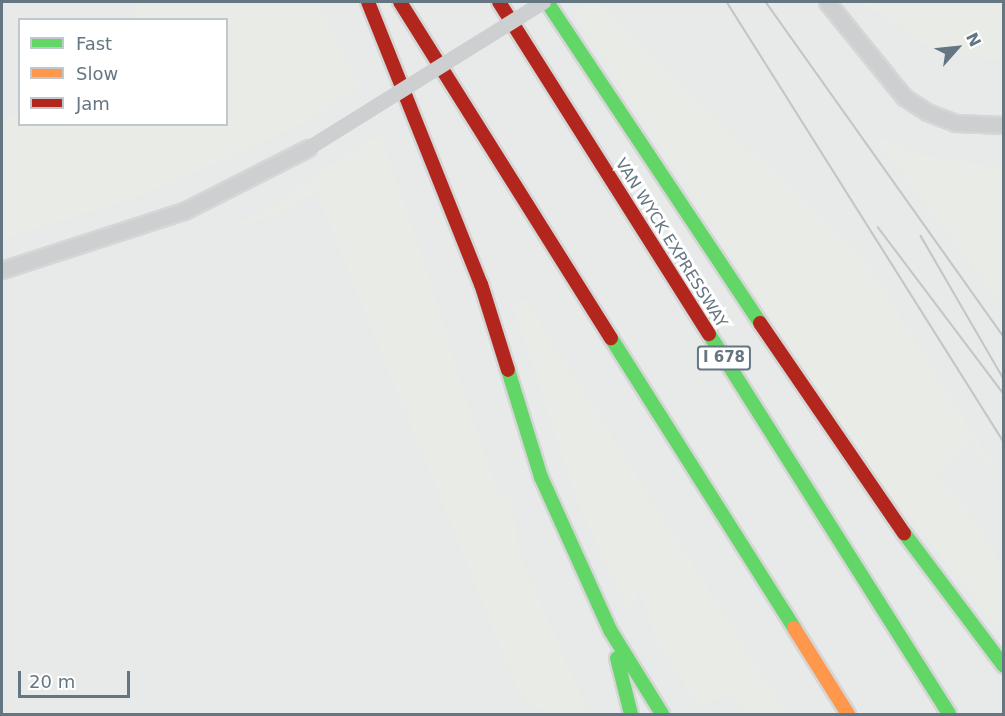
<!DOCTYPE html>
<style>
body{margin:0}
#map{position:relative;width:1005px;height:716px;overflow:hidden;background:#f9f9f9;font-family:"DejaVu Sans",sans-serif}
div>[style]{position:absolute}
.built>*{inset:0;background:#e8e9e9}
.green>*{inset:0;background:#e8ebe6}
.roads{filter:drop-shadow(2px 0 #d5d6d6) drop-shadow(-2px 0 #d5d6d6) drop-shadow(0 2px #d5d6d6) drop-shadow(0 -2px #d5d6d6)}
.lane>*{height:15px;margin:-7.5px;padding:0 7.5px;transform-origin:7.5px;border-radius:7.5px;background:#cecfd0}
.fast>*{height:14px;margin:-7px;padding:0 7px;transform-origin:7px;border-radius:7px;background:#63d668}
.slow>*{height:14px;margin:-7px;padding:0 7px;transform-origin:7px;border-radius:7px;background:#ff974d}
.jam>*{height:14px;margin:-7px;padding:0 7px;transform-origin:7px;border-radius:7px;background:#b3261e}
.tram>*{height:1.5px;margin:-0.75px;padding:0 0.75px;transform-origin:0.75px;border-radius:0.75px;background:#c3c5c6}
.lane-bridge>*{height:15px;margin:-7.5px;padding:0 7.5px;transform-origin:7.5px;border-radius:7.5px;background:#cecfd0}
span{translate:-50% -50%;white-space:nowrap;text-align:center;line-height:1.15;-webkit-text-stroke:6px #fff;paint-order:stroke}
.shield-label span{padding:2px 4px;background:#fff;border:2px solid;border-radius:4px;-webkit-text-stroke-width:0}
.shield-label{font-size:15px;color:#657683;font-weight:700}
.street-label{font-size:16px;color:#657683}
.frame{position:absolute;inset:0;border:3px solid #657683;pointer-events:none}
.legend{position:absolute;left:18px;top:18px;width:210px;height:108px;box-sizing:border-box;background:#fff;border:2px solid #c1c8cd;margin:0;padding:8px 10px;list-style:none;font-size:18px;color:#657683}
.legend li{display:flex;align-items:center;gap:12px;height:30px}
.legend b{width:30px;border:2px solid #c1c8cd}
.north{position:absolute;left:927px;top:18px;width:60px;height:60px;-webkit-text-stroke:4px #fff;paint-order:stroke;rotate:63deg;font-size:16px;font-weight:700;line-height:24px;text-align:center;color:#657683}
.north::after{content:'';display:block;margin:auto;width:21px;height:27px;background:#657683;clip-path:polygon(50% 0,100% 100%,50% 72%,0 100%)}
.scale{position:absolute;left:18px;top:671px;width:112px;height:27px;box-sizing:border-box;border:3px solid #657683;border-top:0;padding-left:8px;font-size:18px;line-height:21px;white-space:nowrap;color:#657683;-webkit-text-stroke:4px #fff;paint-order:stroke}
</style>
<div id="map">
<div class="built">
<i style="clip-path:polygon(evenodd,2px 2px,1003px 2px,1003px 714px,2px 714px,2px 2px,20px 20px,226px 20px,226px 124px,20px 124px,20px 20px)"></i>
</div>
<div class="green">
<i style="clip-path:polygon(142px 2px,316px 2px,360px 87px,296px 127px,151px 192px,2px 240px,2px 122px,19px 111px,20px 124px,226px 124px,226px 20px,130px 19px)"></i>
<i style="clip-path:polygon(596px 2px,863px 258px,1003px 481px,1003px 487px,971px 441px,937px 476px,973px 517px,1003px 567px,1003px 635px,858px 453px,574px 13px)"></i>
<i style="clip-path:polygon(861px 2px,1003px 2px,1003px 57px,994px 61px,929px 47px)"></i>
<i style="clip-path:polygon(871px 133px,922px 155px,1003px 168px,1003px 307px)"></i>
<i style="clip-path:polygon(380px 134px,425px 263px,473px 421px,501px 498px,512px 497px,520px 556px,590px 714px,549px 714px,521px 698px,316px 192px,280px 214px,199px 240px,268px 210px,322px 170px)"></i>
<i style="clip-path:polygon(517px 297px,526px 300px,787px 714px,748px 714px,731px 691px,700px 709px,657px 641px,640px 590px,628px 612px,577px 502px,513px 306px)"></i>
</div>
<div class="roads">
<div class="lane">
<i style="left:827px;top:2px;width:122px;rotate:51deg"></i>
<i style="left:904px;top:97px;width:27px;rotate:33deg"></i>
<i style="left:927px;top:112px;width:30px;rotate:21deg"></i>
<i style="left:955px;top:123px;width:49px;rotate:2.3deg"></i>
<i style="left:2px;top:270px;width:191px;rotate:-18deg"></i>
<i style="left:184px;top:211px;width:139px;rotate:-26.9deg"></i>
</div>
<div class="fast">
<i style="left:547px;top:2px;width:385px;rotate:56.4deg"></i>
<i style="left:709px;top:334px;width:449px;rotate:57.7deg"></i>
<i style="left:611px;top:338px;width:343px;rotate:57.7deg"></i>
<i style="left:508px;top:370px;width:112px;rotate:72.9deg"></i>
<i style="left:541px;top:477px;width:168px;rotate:65.7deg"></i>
<i style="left:610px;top:630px;width:99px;rotate:58.2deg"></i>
<i style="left:904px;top:533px;width:166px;rotate:53.1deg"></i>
<i style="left:617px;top:658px;width:58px;rotate:76deg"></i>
</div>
<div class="slow">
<i style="left:794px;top:628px;width:102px;rotate:57.9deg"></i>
</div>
<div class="jam">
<i style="left:368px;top:2px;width:304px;rotate:68.2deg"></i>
<i style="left:481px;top:284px;width:90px;rotate:72.6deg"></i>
<i style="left:400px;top:2px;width:397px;rotate:57.9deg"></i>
<i style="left:499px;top:2px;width:393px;rotate:57.7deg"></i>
<i style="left:760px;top:323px;width:255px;rotate:55.6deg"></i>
</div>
</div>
<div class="tram">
<i style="left:727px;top:2px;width:520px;rotate:57.81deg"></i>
<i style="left:766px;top:2px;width:411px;rotate:54.6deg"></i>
<i style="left:878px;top:227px;width:209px;rotate:53deg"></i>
<i style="left:921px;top:236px;width:165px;rotate:59.9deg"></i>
</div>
<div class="lane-bridge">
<i style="left:308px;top:148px;width:277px;rotate:-31.9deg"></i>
</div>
<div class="shield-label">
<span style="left:724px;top:358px">I 678</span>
</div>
<div class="street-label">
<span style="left:671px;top:243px;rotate:58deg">VAN WYCK EXPRESSWAY</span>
</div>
<div class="frame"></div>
<ul class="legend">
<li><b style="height:8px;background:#63d668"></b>Fast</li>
<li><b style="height:8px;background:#ff974d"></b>Slow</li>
<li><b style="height:8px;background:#b3261e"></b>Jam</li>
</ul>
<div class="north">N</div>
<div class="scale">20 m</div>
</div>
